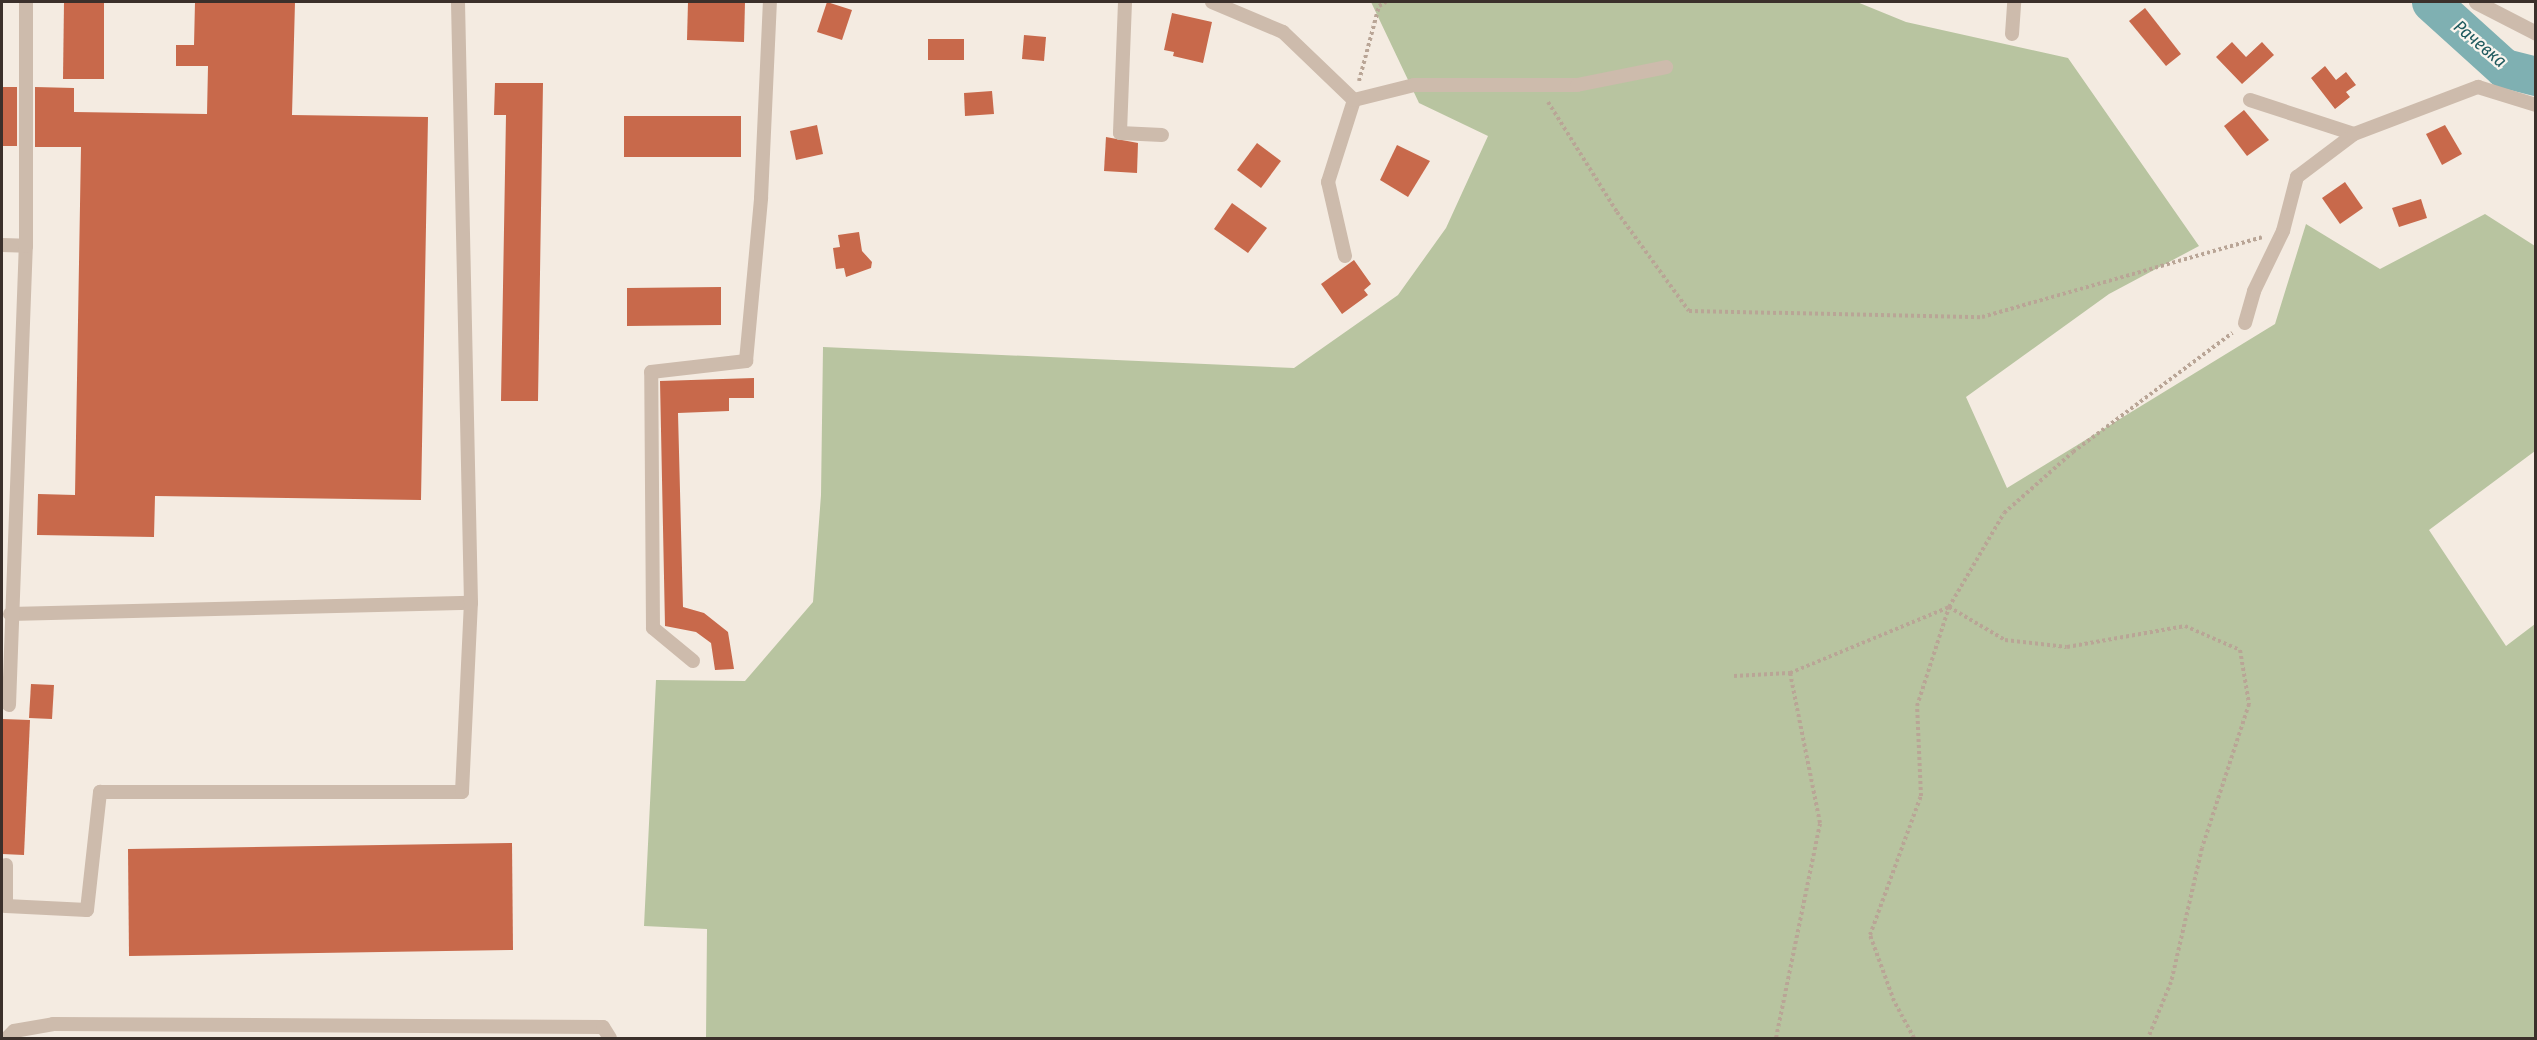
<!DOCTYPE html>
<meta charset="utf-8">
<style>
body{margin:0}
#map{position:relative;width:2537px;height:1040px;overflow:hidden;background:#f4ebe1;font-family:"Fira Sans Condensed",sans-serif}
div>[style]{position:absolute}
.green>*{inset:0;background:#b8c4a0}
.river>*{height:39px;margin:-19.5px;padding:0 19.5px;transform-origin:19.5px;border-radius:19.5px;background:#7fb0b2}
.building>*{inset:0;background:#c8694b}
.path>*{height:4px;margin-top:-2px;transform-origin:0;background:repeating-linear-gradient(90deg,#b9a596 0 3px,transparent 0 6px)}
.service>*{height:14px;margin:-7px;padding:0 7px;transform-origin:7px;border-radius:7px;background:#cdbbac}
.minor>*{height:15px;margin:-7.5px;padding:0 7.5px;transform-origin:7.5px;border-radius:7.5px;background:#cdbbac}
span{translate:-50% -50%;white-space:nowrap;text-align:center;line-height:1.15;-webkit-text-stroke:4.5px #fbf5ee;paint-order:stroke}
.water-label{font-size:18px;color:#1f5a5e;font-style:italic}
.frame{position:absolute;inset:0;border:3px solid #3b302b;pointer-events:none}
</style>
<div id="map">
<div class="green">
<i style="clip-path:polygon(1371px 2px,1857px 2px,1906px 22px,2068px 58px,2199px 246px,2109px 294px,1966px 397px,2007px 488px,2275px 324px,2306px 224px,2380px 269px,2485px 214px,2535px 246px,2535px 451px,2429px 530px,2506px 646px,2535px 624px,2535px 1038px,706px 1038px,707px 929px,644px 926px,656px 680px,745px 681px,813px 602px,821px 495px,823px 347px,1294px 368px,1398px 295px,1446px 228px,1488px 136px,1419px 103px)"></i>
</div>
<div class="river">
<i style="left:2431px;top:2px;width:98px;rotate:42.1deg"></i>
<i style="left:2504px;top:68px;width:33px;rotate:14deg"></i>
</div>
<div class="building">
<i style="clip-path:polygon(64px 2px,104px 2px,104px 79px,63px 79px)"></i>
<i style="clip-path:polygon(195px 2px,295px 2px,292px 115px,428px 117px,421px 500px,155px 496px,154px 537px,37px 535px,38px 494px,75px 495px,81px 147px,35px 147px,35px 87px,74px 88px,74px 112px,207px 114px,208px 66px,176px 66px,176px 45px,194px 45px)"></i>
<i style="clip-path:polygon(688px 2px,745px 2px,744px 42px,687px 40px)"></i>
<i style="clip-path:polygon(827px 2px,852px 10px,842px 40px,817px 32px)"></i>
<i style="clip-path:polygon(2145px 8px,2181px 54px,2166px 66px,2129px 21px)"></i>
<i style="clip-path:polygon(1172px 13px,1212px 22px,1203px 63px,1173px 56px,1174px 52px,1164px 50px)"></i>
<i style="clip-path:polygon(1024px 35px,1046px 37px,1044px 61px,1022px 59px)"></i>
<i style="clip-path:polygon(928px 39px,964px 39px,964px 60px,928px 60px)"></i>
<i style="clip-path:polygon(2232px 42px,2246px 57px,2262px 42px,2274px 55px,2242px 84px,2216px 57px)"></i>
<i style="clip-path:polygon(2325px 66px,2336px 80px,2346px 72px,2356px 85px,2346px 92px,2350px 97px,2335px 109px,2311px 78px)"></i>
<i style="clip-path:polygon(495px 83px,543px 83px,538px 401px,501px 401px,506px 115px,494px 115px)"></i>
<i style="clip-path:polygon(2px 87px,17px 87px,17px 146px,2px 146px)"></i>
<i style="clip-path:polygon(992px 91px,994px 114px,965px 116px,964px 93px)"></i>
<i style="clip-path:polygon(2244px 110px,2269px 140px,2247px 156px,2224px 126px)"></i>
<i style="clip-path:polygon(624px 116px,741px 116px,741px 157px,624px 157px)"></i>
<i style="clip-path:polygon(817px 125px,823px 154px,796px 160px,790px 131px)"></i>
<i style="clip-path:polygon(2445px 125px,2462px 154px,2442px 165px,2426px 134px)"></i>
<i style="clip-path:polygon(1106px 137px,1138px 143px,1137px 173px,1104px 171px)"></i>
<i style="clip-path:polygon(1257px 143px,1281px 161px,1261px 188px,1237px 170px)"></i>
<i style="clip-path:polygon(1397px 145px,1430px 161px,1408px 197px,1380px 180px)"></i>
<i style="clip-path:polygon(2345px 182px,2363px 208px,2340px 224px,2322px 198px)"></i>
<i style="clip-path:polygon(2421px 199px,2427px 218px,2399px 227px,2392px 208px)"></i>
<i style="clip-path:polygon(1232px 203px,1267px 228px,1248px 253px,1214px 229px)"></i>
<i style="clip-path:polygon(859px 232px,862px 251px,872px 262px,871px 268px,846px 277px,844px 268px,836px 269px,833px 248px,840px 247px,838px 235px)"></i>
<i style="clip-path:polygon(1354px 260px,1371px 284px,1364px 290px,1368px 295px,1342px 314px,1321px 284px)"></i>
<i style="clip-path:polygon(721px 287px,721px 325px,627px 326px,627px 288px)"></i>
<i style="clip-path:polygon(754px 378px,754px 398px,729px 398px,729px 411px,678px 413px,683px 607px,704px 613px,728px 632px,734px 669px,715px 670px,711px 643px,696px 632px,665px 626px,660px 381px)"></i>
<i style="clip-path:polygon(31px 684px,54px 685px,52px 719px,29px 718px)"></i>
<i style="clip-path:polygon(2px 719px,30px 720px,24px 855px,2px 854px)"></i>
<i style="clip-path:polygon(512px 843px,513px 950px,129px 956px,128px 849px)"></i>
</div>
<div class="path">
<i style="left:1359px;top:81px;width:78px;rotate:-75.1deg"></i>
<i style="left:1379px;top:6px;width:8px;rotate:-30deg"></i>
<i style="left:1548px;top:102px;width:130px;rotate:57.9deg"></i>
<i style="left:1617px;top:212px;width:122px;rotate:54deg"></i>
<i style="left:1689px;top:311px;width:293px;rotate:1.2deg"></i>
<i style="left:1982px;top:317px;width:291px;rotate:-15.9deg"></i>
<i style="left:1734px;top:676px;width:56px;rotate:-3.1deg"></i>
<i style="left:1790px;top:673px;width:172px;rotate:-22.5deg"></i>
<i style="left:1949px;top:607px;width:109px;rotate:-59.7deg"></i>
<i style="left:2004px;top:513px;width:92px;rotate:-41.5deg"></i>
<i style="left:2073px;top:452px;width:199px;rotate:-36.8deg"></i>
<i style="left:1776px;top:1038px;width:219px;rotate:-78.4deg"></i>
<i style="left:1820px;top:823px;width:153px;rotate:-101.3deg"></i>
<i style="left:1914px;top:1038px;width:42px;rotate:-118.4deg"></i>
<i style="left:1894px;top:1001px;width:70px;rotate:-110deg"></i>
<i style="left:1870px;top:935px;width:148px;rotate:-69.9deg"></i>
<i style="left:1921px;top:796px;width:90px;rotate:-92.5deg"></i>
<i style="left:1917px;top:706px;width:104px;rotate:-72.1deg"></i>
<i style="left:1949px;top:607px;width:65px;rotate:30.5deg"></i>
<i style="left:2005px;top:640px;width:62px;rotate:6.4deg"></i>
<i style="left:2067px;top:647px;width:120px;rotate:-10.1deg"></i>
<i style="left:2185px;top:626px;width:60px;rotate:23.6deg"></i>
<i style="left:2240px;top:650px;width:55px;rotate:80.5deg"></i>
<i style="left:2249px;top:704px;width:151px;rotate:108.1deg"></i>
<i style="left:2202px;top:848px;width:138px;rotate:103deg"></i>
<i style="left:2171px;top:982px;width:61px;rotate:112.3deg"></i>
</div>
<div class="service">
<i style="left:1125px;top:2px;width:131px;rotate:92.2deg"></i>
<i style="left:1120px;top:133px;width:42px;rotate:2.7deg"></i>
<i style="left:1212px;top:2px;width:77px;rotate:22.9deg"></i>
<i style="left:1283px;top:32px;width:98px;rotate:43.8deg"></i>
<i style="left:2012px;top:34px;width:32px;rotate:-86deg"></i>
<i style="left:2250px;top:100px;width:109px;rotate:18.1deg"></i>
<i style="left:2px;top:245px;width:24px;rotate:2deg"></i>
<i style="left:1345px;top:256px;width:76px;rotate:-102.9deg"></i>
<i style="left:1328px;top:182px;width:86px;rotate:-72.4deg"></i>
<i style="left:1354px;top:100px;width:62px;rotate:-14deg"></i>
<i style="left:1414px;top:85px;width:163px"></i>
<i style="left:1577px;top:85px;width:91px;rotate:-11.4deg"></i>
<i style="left:2245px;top:323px;width:33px;rotate:-74deg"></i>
<i style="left:2254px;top:291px;width:67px;rotate:-64.2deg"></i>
<i style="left:2283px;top:231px;width:56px;rotate:-75.5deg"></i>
<i style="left:2297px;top:177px;width:71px;rotate:-37deg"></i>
<i style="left:2354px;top:134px;width:133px;rotate:-20.8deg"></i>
<i style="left:2478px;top:87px;width:61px;rotate:17.2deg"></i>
<i style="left:10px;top:614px;width:461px;rotate:-1.4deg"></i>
<i style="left:693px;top:661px;width:52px;rotate:-140.5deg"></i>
<i style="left:653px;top:628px;width:256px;rotate:-90.4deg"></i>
<i style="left:651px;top:372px;width:96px;rotate:-6.6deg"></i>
<i style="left:746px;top:361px;width:164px;rotate:-84.7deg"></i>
<i style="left:761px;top:198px;width:196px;rotate:-87.4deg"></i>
<i style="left:9px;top:705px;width:459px;rotate:-87.9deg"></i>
<i style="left:26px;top:246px;width:244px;rotate:-90deg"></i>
<i style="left:6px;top:865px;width:41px;rotate:90deg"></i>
<i style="left:6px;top:906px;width:81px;rotate:2.8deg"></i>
<i style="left:87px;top:910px;width:119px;rotate:-83.7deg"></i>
<i style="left:100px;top:792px;width:362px"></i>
<i style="left:462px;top:792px;width:189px;rotate:-87.3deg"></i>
<i style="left:471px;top:603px;width:601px;rotate:-91.24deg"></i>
<i style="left:7px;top:1038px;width:10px;rotate:-45deg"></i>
<i style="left:14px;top:1031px;width:40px;rotate:-10deg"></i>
<i style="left:53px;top:1024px;width:550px;rotate:0.31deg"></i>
<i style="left:603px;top:1027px;width:13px;rotate:58deg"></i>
</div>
<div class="minor">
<i style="left:2476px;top:2px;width:68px;rotate:27.3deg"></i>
</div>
<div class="water-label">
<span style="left:2480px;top:44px;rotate:40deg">Рачевка</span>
</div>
<div class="frame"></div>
</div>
